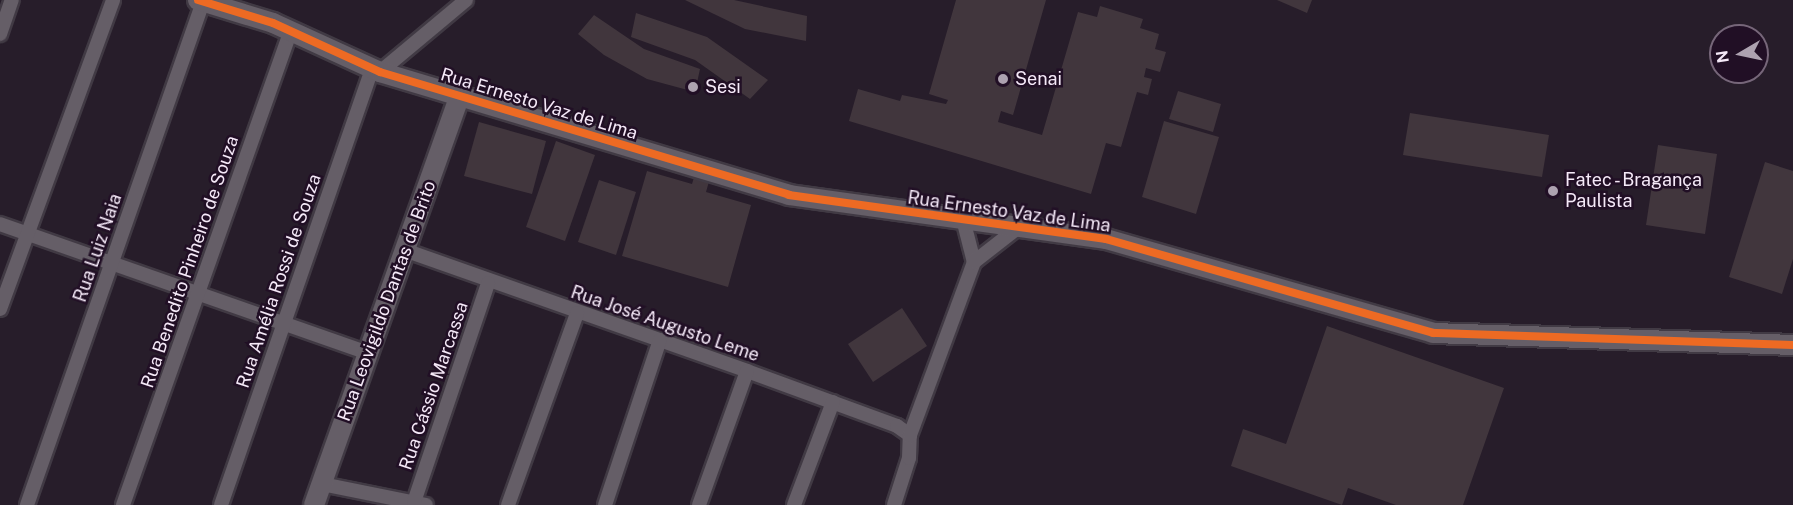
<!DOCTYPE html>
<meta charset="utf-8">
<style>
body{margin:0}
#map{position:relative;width:1793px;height:505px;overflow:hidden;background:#271d2a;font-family:"Public Sans",sans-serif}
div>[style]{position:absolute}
.building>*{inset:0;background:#41363d}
.roads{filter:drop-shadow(2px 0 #413a44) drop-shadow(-2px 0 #413a44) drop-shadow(0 2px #413a44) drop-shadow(0 -2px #413a44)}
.street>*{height:14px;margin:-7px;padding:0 7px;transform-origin:7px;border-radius:7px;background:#655e67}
.secondary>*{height:20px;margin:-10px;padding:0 10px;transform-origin:10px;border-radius:10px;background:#655e67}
.cycleway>*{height:8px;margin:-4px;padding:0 4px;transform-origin:4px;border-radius:4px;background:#ed6a23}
.dots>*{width:16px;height:16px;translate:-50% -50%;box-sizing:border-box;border:3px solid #210f25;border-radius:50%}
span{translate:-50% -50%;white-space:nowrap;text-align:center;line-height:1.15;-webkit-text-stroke:5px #210f25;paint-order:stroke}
.poi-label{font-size:18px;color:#f5e9f8}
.left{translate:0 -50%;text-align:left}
.street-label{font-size:18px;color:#f5e9f8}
.north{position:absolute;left:1709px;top:24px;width:60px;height:60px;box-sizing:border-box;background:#210f25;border:2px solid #766679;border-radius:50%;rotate:261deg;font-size:16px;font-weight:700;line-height:24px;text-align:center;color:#f5e9f8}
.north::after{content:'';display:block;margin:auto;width:21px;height:27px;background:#ada2b0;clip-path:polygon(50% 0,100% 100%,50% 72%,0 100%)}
</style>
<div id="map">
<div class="building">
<i style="clip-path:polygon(685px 0,734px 0,807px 16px,806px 41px,745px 29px)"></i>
<i style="clip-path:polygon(956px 0,1046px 0,1013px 115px,1001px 111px,998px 122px,1042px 135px,1078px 12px,1097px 17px,1100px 6px,1143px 19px,1140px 28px,1159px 34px,1155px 49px,1166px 52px,1160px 72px,1146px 68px,1144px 77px,1152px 79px,1148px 95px,1137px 92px,1121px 147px,1106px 143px,1091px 194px,849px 121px,858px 89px,900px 101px,902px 95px,946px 104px,948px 100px,929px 94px)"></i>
<i style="clip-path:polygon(1277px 0,1312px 0,1307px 13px)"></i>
<i style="clip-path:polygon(636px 13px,707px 37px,768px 80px,750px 99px,695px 60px,631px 37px)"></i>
<i style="clip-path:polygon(594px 15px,644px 49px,700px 69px,695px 92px,647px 79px,604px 55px,578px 34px)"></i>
<i style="clip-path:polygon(1178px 91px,1221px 104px,1213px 132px,1169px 119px)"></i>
<i style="clip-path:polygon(1410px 113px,1549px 135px,1542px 177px,1403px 155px)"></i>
<i style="clip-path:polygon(1164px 121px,1219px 137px,1196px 214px,1142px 197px)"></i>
<i style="clip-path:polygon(479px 122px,546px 141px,532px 194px,464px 176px)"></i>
<i style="clip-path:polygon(556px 141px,595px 155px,565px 241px,526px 227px)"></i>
<i style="clip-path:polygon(1658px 145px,1717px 154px,1705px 234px,1646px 225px)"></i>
<i style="clip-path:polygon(1765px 162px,1793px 171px,1793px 259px,1782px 294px,1729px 277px)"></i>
<i style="clip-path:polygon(647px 171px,692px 184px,695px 174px,710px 178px,706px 192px,751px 205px,728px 287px,622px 256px)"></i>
<i style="clip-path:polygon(599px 180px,636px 192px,616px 255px,578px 242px)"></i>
<i style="clip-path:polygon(902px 308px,927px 346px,873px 382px,848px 344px)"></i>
<i style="clip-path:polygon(1327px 326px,1504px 388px,1463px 505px,1396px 505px,1348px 488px,1342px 505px,1231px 466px,1243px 429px,1286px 444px)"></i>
</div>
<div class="roads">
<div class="street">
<i style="left:0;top:34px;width:36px;rotate:-71deg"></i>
<i style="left:380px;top:72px;width:112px;rotate:-39.9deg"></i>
<i style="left:963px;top:219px;width:44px;rotate:75.7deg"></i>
<i style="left:0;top:224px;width:391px;rotate:19.3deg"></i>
<i style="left:407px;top:251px;width:361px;rotate:19.4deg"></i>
<i style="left:747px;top:371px;width:160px;rotate:20.1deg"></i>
<i style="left:897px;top:426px;width:16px;rotate:35deg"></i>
<i style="left:0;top:309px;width:329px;rotate:-69.9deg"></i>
<i style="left:322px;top:484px;width:106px;rotate:11.4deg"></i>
<i style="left:414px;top:502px;width:231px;rotate:-71.3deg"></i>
<i style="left:27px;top:505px;width:533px;rotate:-70.72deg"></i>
<i style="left:123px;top:505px;width:504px;rotate:-70.52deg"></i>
<i style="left:221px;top:505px;width:462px;rotate:-70.9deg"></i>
<i style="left:508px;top:505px;width:204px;rotate:-70.2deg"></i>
<i style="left:605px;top:505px;width:174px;rotate:-71.6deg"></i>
<i style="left:699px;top:505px;width:142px;rotate:-70.3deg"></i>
<i style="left:794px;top:505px;width:110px;rotate:-69.3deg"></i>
<i style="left:894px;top:505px;width:49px;rotate:-72.3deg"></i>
<i style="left:909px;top:458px;width:23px;rotate:-88deg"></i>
<i style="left:910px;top:435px;width:184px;rotate:-69.7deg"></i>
<i style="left:974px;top:262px;width:58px;rotate:-38deg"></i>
</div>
<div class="secondary">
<i style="left:198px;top:0;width:78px;rotate:17deg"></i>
<i style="left:273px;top:23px;width:118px;rotate:24.6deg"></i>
<i style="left:380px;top:72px;width:427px;rotate:16.7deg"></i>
<i style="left:789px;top:195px;width:320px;rotate:7.9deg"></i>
<i style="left:1106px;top:239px;width:340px;rotate:16deg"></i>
<i style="left:1433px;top:333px;width:360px;rotate:1.9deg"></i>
<i style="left:314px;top:505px;width:434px;rotate:-70.4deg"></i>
</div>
</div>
<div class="cycleway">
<i style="left:198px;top:0;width:78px;rotate:17deg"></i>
<i style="left:273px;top:23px;width:118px;rotate:24.6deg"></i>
<i style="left:380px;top:72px;width:427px;rotate:16.7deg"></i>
<i style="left:789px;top:195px;width:320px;rotate:7.9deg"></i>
<i style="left:1106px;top:239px;width:340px;rotate:16deg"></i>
<i style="left:1433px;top:333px;width:360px;rotate:1.9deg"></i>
</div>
<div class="dots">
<i style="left:1003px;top:79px;background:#ada2b0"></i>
<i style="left:693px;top:87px;background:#ada2b0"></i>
<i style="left:1553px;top:191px;background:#ada2b0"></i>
</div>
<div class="poi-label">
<span class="left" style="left:1015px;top:79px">Senai</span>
<span class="left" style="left:705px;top:87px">Sesi</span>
<span class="left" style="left:1565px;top:191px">Fatec - Bragança<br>Paulista</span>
</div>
<div class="street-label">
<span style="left:539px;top:104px;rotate:17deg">Rua Ernesto Vaz de Lima</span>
<span style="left:1009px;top:212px;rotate:8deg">Rua Ernesto Vaz de Lima</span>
<span style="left:98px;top:248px;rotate:-71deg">Rua Luiz Naia</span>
<span style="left:190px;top:262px;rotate:-71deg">Rua Benedito Pinheiro de Souza</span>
<span style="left:279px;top:281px;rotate:-71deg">Rua Amélia Rossi de Souza</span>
<span style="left:387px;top:301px;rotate:-70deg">Rua Leovigildo Dantas de Brito</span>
<span style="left:665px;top:324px;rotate:19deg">Rua José Augusto Leme</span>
<span style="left:434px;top:386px;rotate:-71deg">Rua Cássio Marcassa</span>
</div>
<div class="north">N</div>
</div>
